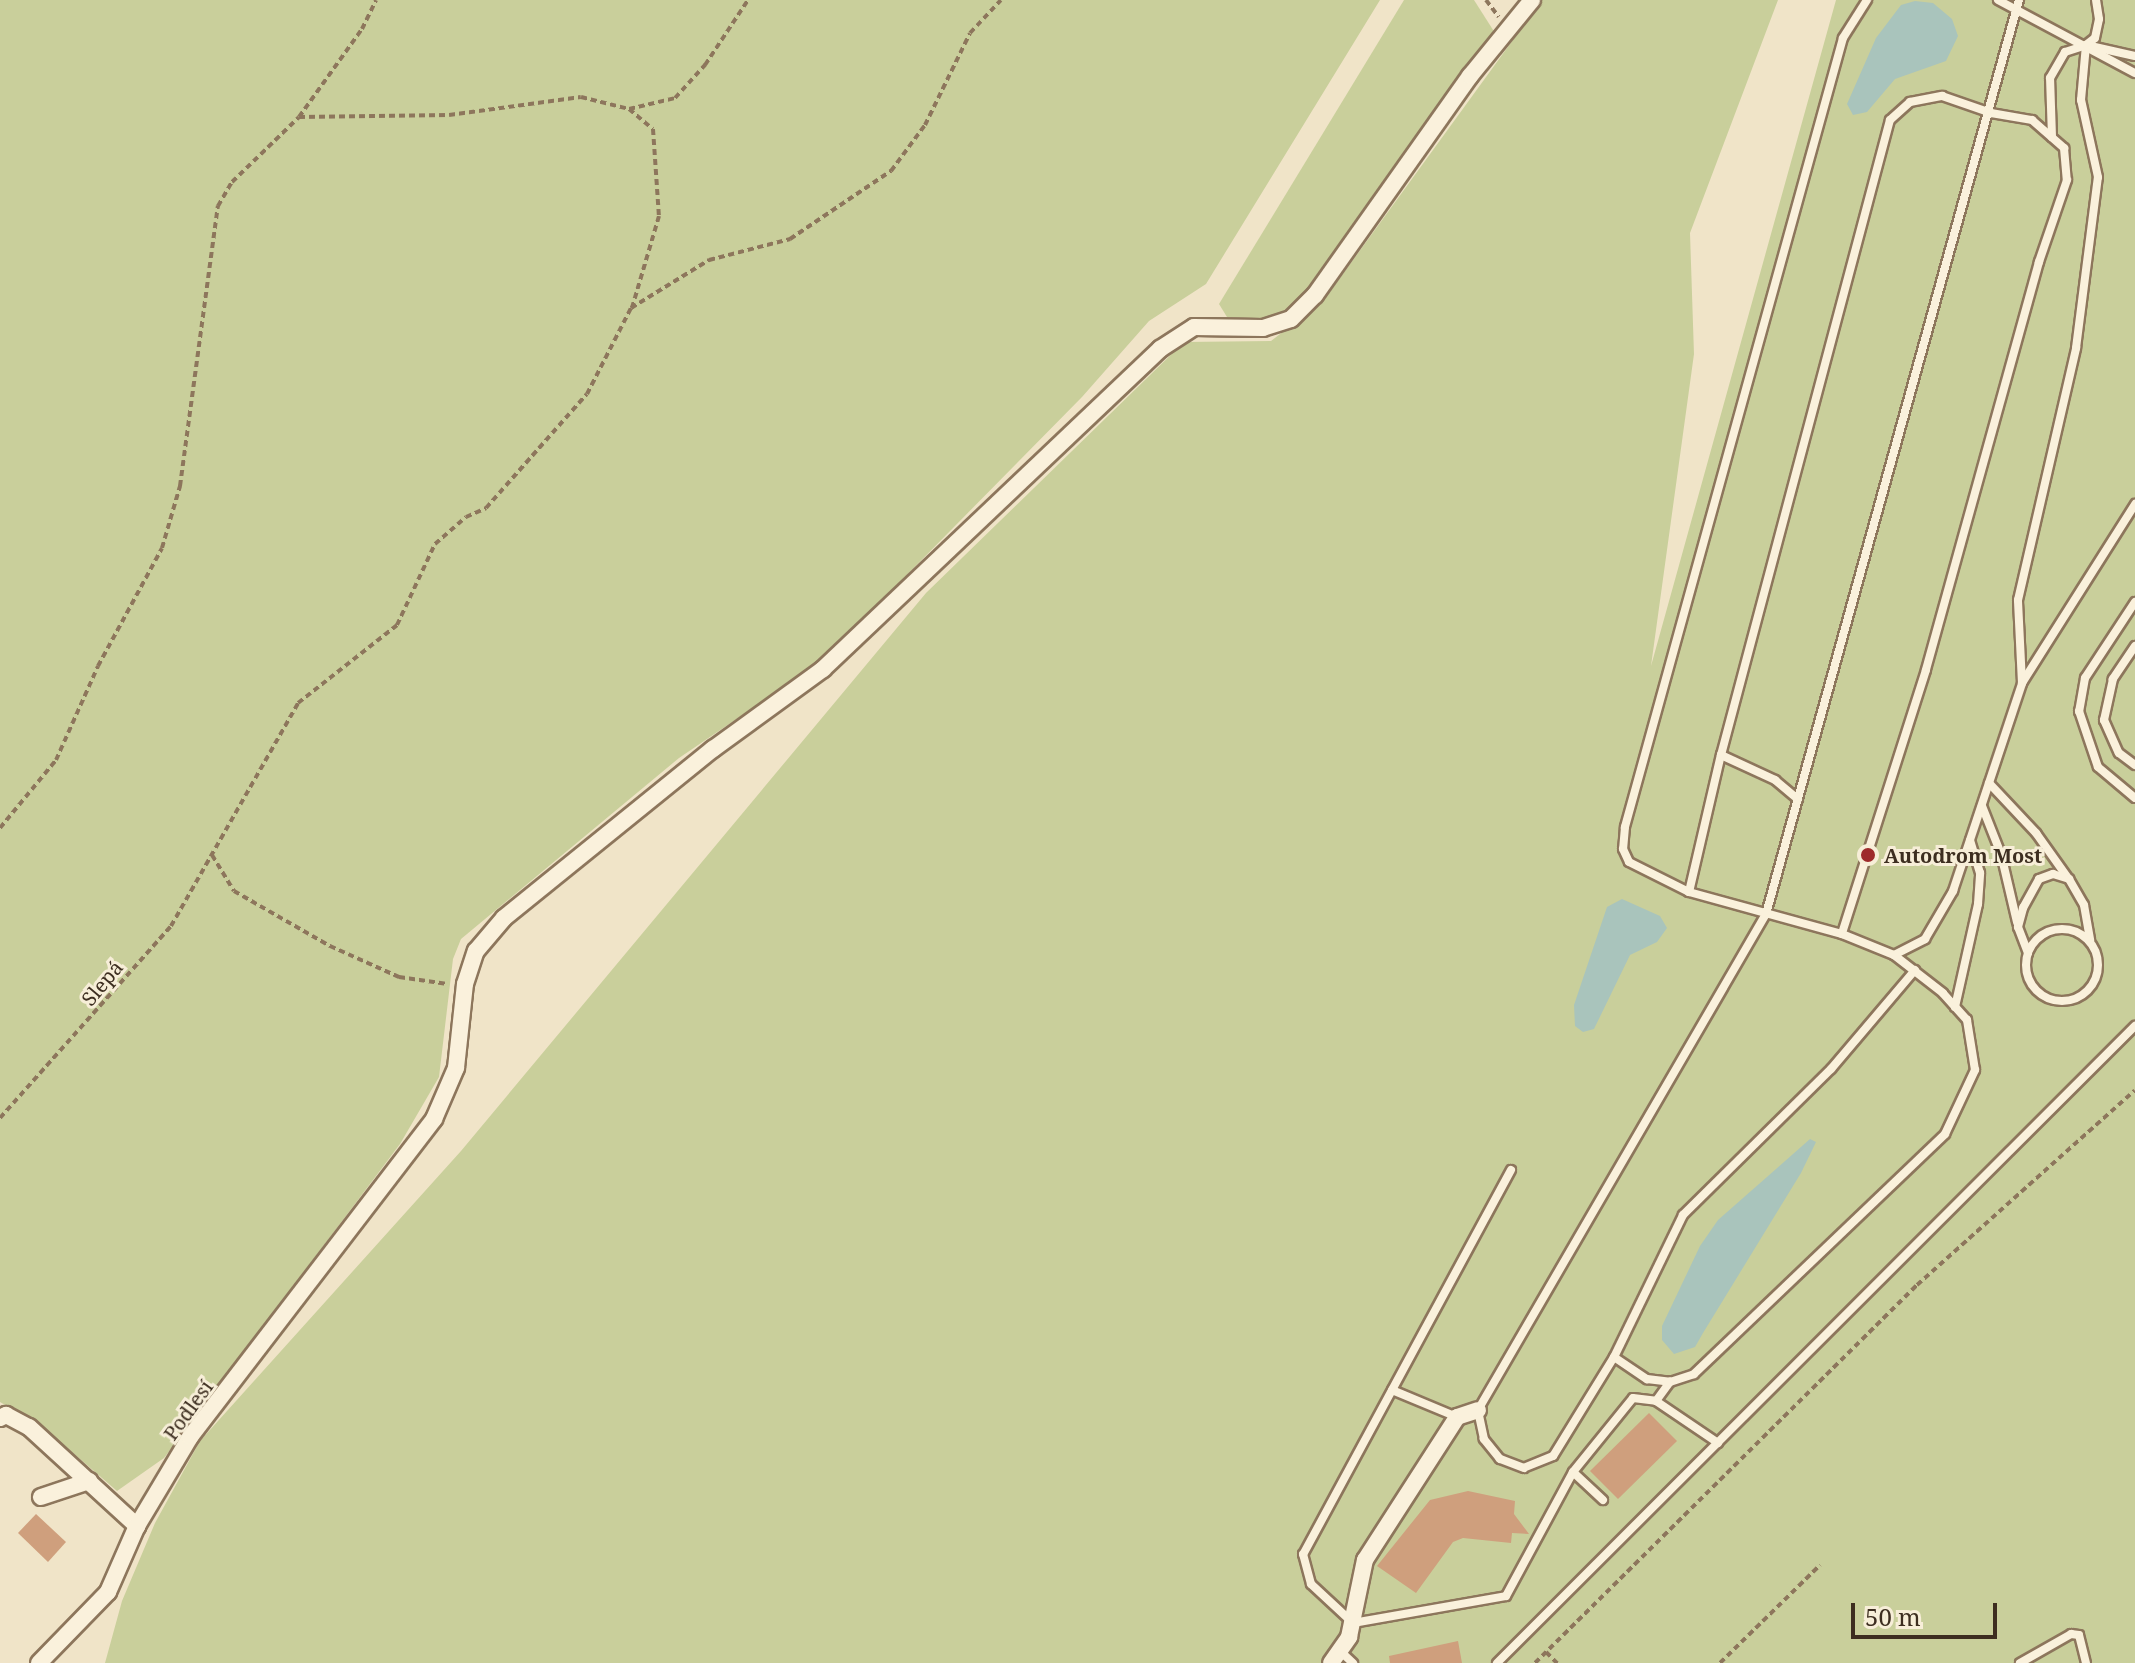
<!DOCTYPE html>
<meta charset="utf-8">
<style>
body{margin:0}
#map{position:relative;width:2135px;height:1663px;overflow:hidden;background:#f0e4c8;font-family:"Noto Serif",serif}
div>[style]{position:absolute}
.green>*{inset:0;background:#c9cf9b}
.water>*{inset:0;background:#a9c4bc}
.building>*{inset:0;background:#cf9f7d}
.path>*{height:4px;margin-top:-2px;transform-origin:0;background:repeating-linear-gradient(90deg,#8d765c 0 6px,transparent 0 10px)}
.roads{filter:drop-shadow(2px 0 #8d765c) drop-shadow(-2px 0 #8d765c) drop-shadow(0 2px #8d765c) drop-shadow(0 -2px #8d765c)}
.service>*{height:8px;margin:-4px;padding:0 4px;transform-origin:4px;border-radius:4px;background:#faf1dc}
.service>.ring{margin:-4px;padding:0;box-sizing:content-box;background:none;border:8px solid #faf1dc;border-radius:50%}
.minor>*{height:16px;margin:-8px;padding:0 8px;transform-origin:8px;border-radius:8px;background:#faf1dc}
.dots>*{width:22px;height:22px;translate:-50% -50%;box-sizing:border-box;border:4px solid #f7eed8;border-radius:50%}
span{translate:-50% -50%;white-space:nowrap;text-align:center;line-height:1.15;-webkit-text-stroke:6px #f7eed8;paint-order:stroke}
.poi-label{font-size:20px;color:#3d2e20;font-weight:700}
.left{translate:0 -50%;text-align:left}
.street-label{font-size:20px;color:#3d2e20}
.scale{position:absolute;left:1851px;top:1603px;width:146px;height:36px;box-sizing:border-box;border:4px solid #3d2e20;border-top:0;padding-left:10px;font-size:24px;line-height:28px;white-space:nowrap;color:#3d2e20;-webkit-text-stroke:6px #f7eed8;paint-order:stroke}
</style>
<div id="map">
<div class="green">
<i style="clip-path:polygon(0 0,1380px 0,1206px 284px,1149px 321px,1082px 397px,823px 660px,679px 758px,461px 939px,453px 959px,439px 1077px,400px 1144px,164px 1458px,117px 1491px,43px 1427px,0 1402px)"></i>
<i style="clip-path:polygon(1404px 0,1474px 0,1495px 33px,1306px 296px,1266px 322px,1227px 317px,1219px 304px)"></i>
<i style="clip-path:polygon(1542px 0,1778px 0,1690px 233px,1694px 354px,1651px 666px,1836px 0,2135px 0,2135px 1663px,105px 1663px,122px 1601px,155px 1523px,200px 1441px,461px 1151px,926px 593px,1184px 342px,1271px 341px,1324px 300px)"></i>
</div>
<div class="water">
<i style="clip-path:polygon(1915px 1px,1933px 3px,1952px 19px,1958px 36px,1946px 61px,1895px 79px,1867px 112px,1853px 115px,1847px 104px,1876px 38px,1901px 5px)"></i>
<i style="clip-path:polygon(1622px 899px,1660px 916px,1667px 928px,1657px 942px,1630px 955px,1594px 1029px,1583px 1032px,1575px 1026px,1574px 1005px,1607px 907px)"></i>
<i style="clip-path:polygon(1810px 1139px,1816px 1142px,1801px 1173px,1703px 1333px,1695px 1347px,1674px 1354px,1662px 1340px,1662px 1326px,1700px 1246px,1718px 1220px)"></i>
</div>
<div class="building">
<i style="clip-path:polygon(1649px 1413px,1677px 1441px,1618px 1499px,1590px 1471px)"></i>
<i style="clip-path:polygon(1468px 1491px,1515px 1501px,1514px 1514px,1529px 1534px,1512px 1533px,1511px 1543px,1463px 1538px,1453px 1542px,1416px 1593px,1377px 1566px,1430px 1500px)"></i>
<i style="clip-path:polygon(36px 1514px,66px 1542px,48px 1562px,18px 1533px)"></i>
<i style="clip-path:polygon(1458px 1641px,1462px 1663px,1390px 1663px,1389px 1656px)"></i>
</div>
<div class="path">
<i style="left:1486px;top:0;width:21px;rotate:53deg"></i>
<i style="left:629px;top:109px;width:31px;rotate:40deg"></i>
<i style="left:653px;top:129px;width:87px;rotate:86.1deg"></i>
<i style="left:659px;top:216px;width:96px;rotate:106.4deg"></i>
<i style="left:299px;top:117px;width:150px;rotate:-0.8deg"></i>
<i style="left:449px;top:115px;width:133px;rotate:-7.8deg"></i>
<i style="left:581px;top:97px;width:49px;rotate:14deg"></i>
<i style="left:629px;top:109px;width:47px;rotate:-13.4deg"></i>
<i style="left:675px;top:98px;width:45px;rotate:-47.7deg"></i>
<i style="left:705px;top:65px;width:78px;rotate:-56.5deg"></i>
<i style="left:0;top:828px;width:88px;rotate:-50.5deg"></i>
<i style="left:56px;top:760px;width:103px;rotate:-65.9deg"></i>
<i style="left:98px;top:666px;width:134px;rotate:-61.5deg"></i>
<i style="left:162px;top:548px;width:65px;rotate:-73.8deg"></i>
<i style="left:180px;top:486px;width:283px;rotate:-82.3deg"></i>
<i style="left:218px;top:206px;width:28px;rotate:-60deg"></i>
<i style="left:232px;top:182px;width:93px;rotate:-44.1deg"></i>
<i style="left:299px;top:117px;width:108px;rotate:-54.4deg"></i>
<i style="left:362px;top:29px;width:32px;rotate:-64deg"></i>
<i style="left:212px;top:855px;width:42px;rotate:58.6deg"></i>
<i style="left:234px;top:891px;width:111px;rotate:29.8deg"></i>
<i style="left:330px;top:946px;width:76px;rotate:24.2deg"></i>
<i style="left:399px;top:977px;width:49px;rotate:8.1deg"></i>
<i style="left:0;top:1118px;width:257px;rotate:-48.3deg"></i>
<i style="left:171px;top:926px;width:257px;rotate:-60.3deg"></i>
<i style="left:298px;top:703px;width:126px;rotate:-38.2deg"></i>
<i style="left:397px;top:625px;width:89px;rotate:-64.9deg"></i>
<i style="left:435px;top:544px;width:41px;rotate:-41.1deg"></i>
<i style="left:466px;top:517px;width:22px;rotate:-24deg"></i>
<i style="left:486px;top:508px;width:152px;rotate:-48.5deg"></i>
<i style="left:587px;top:394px;width:97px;rotate:-62.9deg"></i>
<i style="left:631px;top:308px;width:92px;rotate:-31.6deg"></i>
<i style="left:709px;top:260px;width:84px;rotate:-14.5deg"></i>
<i style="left:790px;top:239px;width:122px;rotate:-34deg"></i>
<i style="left:891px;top:171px;width:57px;rotate:-53.5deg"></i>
<i style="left:925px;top:125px;width:102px;rotate:-63.9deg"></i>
<i style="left:970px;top:33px;width:45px;rotate:-46.8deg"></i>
<i style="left:1546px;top:1652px;width:16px;rotate:45deg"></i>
<i style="left:1535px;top:1663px;width:537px;rotate:-44.7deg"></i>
<i style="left:1917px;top:1285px;width:292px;rotate:-41.8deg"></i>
<i style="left:1720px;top:1663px;width:140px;rotate:-44.4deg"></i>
</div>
<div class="roads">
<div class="service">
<i style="left:1867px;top:0;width:45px;rotate:122.3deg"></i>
<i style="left:1843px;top:38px;width:819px;rotate:105.45deg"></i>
<i style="left:1625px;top:827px;width:22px;rotate:95deg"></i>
<i style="left:1623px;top:849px;width:14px;rotate:65deg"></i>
<i style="left:1629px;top:862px;width:67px;rotate:26.6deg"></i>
<i style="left:1689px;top:892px;width:159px;rotate:15.4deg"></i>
<i style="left:1842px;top:934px;width:56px;rotate:22deg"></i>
<i style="left:1894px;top:955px;width:35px;rotate:-27deg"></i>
<i style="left:1925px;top:939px;width:56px;rotate:-59.7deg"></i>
<i style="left:1953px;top:891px;width:219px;rotate:-71.6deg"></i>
<i style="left:2022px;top:683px;width:212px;rotate:-57.7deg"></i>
<i style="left:1998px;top:0;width:155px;rotate:28.1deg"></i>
<i style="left:2052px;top:137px;width:59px;rotate:-91.9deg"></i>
<i style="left:2050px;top:78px;width:30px;rotate:-60deg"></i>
<i style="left:2065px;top:52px;width:22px;rotate:-18deg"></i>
<i style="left:2086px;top:45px;width:50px;rotate:12.7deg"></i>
<i style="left:2135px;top:602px;width:91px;rotate:123.3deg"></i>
<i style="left:2085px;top:678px;width:34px;rotate:100deg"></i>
<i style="left:2079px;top:711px;width:59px;rotate:71.3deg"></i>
<i style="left:2098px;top:767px;width:48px;rotate:40deg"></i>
<i style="left:2135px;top:646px;width:40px;rotate:124deg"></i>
<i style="left:2113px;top:679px;width:42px;rotate:102.4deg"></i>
<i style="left:2104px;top:720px;width:36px;rotate:66deg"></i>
<i style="left:2119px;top:753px;width:20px;rotate:37deg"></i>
<i style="left:2022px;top:683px;width:83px;rotate:-92.8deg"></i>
<i style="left:2018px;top:600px;width:259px;rotate:-77deg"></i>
<i style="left:2076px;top:348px;width:172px;rotate:-82.7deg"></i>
<i style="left:2098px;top:177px;width:79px;rotate:-102.4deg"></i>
<i style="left:2081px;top:100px;width:55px;rotate:-84.8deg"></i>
<i style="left:2086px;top:45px;width:11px;rotate:-38deg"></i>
<i style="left:2095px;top:38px;width:19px;rotate:-78deg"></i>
<i style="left:2099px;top:19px;width:19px;rotate:-99deg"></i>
<i style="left:1721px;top:755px;width:60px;rotate:24.8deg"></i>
<i style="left:1775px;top:780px;width:30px;rotate:40deg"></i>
<i style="left:1989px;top:783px;width:69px;rotate:46.8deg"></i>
<i style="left:2036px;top:833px;width:55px;rotate:54.6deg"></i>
<i style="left:1982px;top:806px;width:52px;rotate:68.4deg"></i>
<i style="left:2001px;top:854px;width:70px;rotate:76.8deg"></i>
<i style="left:1689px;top:892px;width:141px;rotate:-76.9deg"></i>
<i style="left:1721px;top:755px;width:657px;rotate:-75.1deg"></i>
<i style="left:1890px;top:120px;width:27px;rotate:-42deg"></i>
<i style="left:1910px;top:102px;width:33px;rotate:-11deg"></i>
<i style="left:1942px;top:96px;width:52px;rotate:19.1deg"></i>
<i style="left:1991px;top:113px;width:42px;rotate:9.7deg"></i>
<i style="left:2032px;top:120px;width:43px;rotate:41.2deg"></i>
<i style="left:2064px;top:148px;width:32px;rotate:85deg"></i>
<i style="left:2067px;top:180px;width:87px;rotate:108.9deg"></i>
<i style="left:2039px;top:262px;width:423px;rotate:105.5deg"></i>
<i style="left:1926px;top:670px;width:277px;rotate:107.7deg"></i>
<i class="ring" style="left:2026px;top:929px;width:64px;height:64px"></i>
<i style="left:2028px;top:953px;width:28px;rotate:-111deg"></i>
<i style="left:2018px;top:927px;width:20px;rotate:-75deg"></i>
<i style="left:2023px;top:908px;width:33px;rotate:-61deg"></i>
<i style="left:2039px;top:879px;width:15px;rotate:-20deg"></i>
<i style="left:2053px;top:874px;width:17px;rotate:17deg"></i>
<i style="left:2069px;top:879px;width:30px;rotate:60deg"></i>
<i style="left:2084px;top:905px;width:36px;rotate:80deg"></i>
<i style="left:1915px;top:970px;width:130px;rotate:130.3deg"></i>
<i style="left:1831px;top:1069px;width:208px;rotate:135.4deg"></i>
<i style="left:1683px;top:1215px;width:158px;rotate:115.9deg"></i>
<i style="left:1614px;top:1357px;width:116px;rotate:121.6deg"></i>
<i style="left:1553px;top:1456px;width:31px;rotate:158deg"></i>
<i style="left:1524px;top:1468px;width:26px;rotate:-159deg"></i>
<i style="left:1500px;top:1459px;width:26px;rotate:-129deg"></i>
<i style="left:1484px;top:1439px;width:30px;rotate:-102deg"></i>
<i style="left:1478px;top:1410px;width:574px;rotate:-59.86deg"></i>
<i style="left:1766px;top:914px;width:948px;rotate:-74.53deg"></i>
<i style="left:1955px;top:1007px;width:106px;rotate:-77.4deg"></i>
<i style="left:1978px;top:904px;width:31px;rotate:-86deg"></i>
<i style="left:1980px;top:873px;width:34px;rotate:-107deg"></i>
<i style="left:1511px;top:1170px;width:437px;rotate:118.4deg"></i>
<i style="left:1303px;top:1554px;width:31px;rotate:75deg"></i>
<i style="left:1311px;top:1584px;width:57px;rotate:42.9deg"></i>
<i style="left:1353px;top:1623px;width:155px;rotate:-10deg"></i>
<i style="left:1506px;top:1596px;width:141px;rotate:-61.6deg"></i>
<i style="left:1614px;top:1357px;width:40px;rotate:34deg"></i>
<i style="left:1647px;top:1379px;width:23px;rotate:7deg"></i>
<i style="left:1670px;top:1382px;width:25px;rotate:-18deg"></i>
<i style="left:1694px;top:1374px;width:347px;rotate:-43.7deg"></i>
<i style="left:1945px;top:1134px;width:71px;rotate:-64.9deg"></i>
<i style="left:1975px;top:1070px;width:51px;rotate:-99.1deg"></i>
<i style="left:1967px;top:1020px;width:36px;rotate:-132deg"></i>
<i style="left:1943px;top:993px;width:62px;rotate:-142.2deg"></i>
<i style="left:1392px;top:1390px;width:70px;rotate:22.6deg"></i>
<i style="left:1656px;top:1401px;width:24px;rotate:-54deg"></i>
<i style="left:1603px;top:1500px;width:41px;rotate:-137deg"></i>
<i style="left:1573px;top:1472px;width:95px;rotate:-51deg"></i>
<i style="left:1633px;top:1398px;width:23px;rotate:7deg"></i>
<i style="left:1656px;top:1401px;width:75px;rotate:34.1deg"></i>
<i style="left:1340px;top:1651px;width:18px;rotate:43deg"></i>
<i style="left:1497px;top:1663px;width:902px;rotate:-44.96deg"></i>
<i style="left:2020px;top:1663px;width:59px;rotate:-29.6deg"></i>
<i style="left:2071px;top:1634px;width:8px;rotate:7deg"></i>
<i style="left:2079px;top:1635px;width:29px;rotate:76deg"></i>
</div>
<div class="minor">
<i style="left:0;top:1418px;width:7px;rotate:-27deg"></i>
<i style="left:6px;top:1415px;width:26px;rotate:28deg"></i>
<i style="left:29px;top:1427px;width:147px;rotate:42.5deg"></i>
<i style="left:41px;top:1497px;width:51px;rotate:-18.4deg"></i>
<i style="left:39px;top:1663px;width:99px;rotate:-45.8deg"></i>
<i style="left:108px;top:1592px;width:72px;rotate:-66.3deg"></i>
<i style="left:137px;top:1526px;width:104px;rotate:-59.2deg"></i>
<i style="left:190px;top:1437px;width:401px;rotate:-52.5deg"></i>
<i style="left:434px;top:1119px;width:56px;rotate:-66.7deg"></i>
<i style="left:456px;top:1068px;width:84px;rotate:-83.9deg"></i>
<i style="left:465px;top:984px;width:35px;rotate:-72deg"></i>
<i style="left:476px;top:951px;width:43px;rotate:-49.7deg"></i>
<i style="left:504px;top:918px;width:269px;rotate:-39deg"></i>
<i style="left:713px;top:749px;width:136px;rotate:-36deg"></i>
<i style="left:823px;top:669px;width:465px;rotate:-43.5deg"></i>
<i style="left:1160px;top:349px;width:40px;rotate:-32.9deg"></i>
<i style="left:1194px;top:327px;width:69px;rotate:0.8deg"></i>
<i style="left:1263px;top:328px;width:29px;rotate:-18deg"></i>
<i style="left:1291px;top:319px;width:34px;rotate:-45deg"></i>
<i style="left:1315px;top:295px;width:268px;rotate:-54.7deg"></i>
<i style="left:1470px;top:76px;width:98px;rotate:-50.8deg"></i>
<i style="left:1331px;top:1663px;width:32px;rotate:-55deg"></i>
<i style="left:1349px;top:1637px;width:79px;rotate:-78.3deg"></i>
<i style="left:1365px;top:1560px;width:170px;rotate:-57.2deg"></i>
<i style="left:1457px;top:1417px;width:22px;rotate:-18deg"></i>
</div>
</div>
<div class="dots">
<i style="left:1868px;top:855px;background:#9e2a2b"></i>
</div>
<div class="poi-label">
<span class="left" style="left:1884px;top:855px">Autodrom Most</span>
</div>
<div class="street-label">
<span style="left:102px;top:983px;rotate:-50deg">Slepá</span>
<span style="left:188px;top:1410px;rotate:-54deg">Podlesí</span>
</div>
<div class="scale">50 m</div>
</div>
